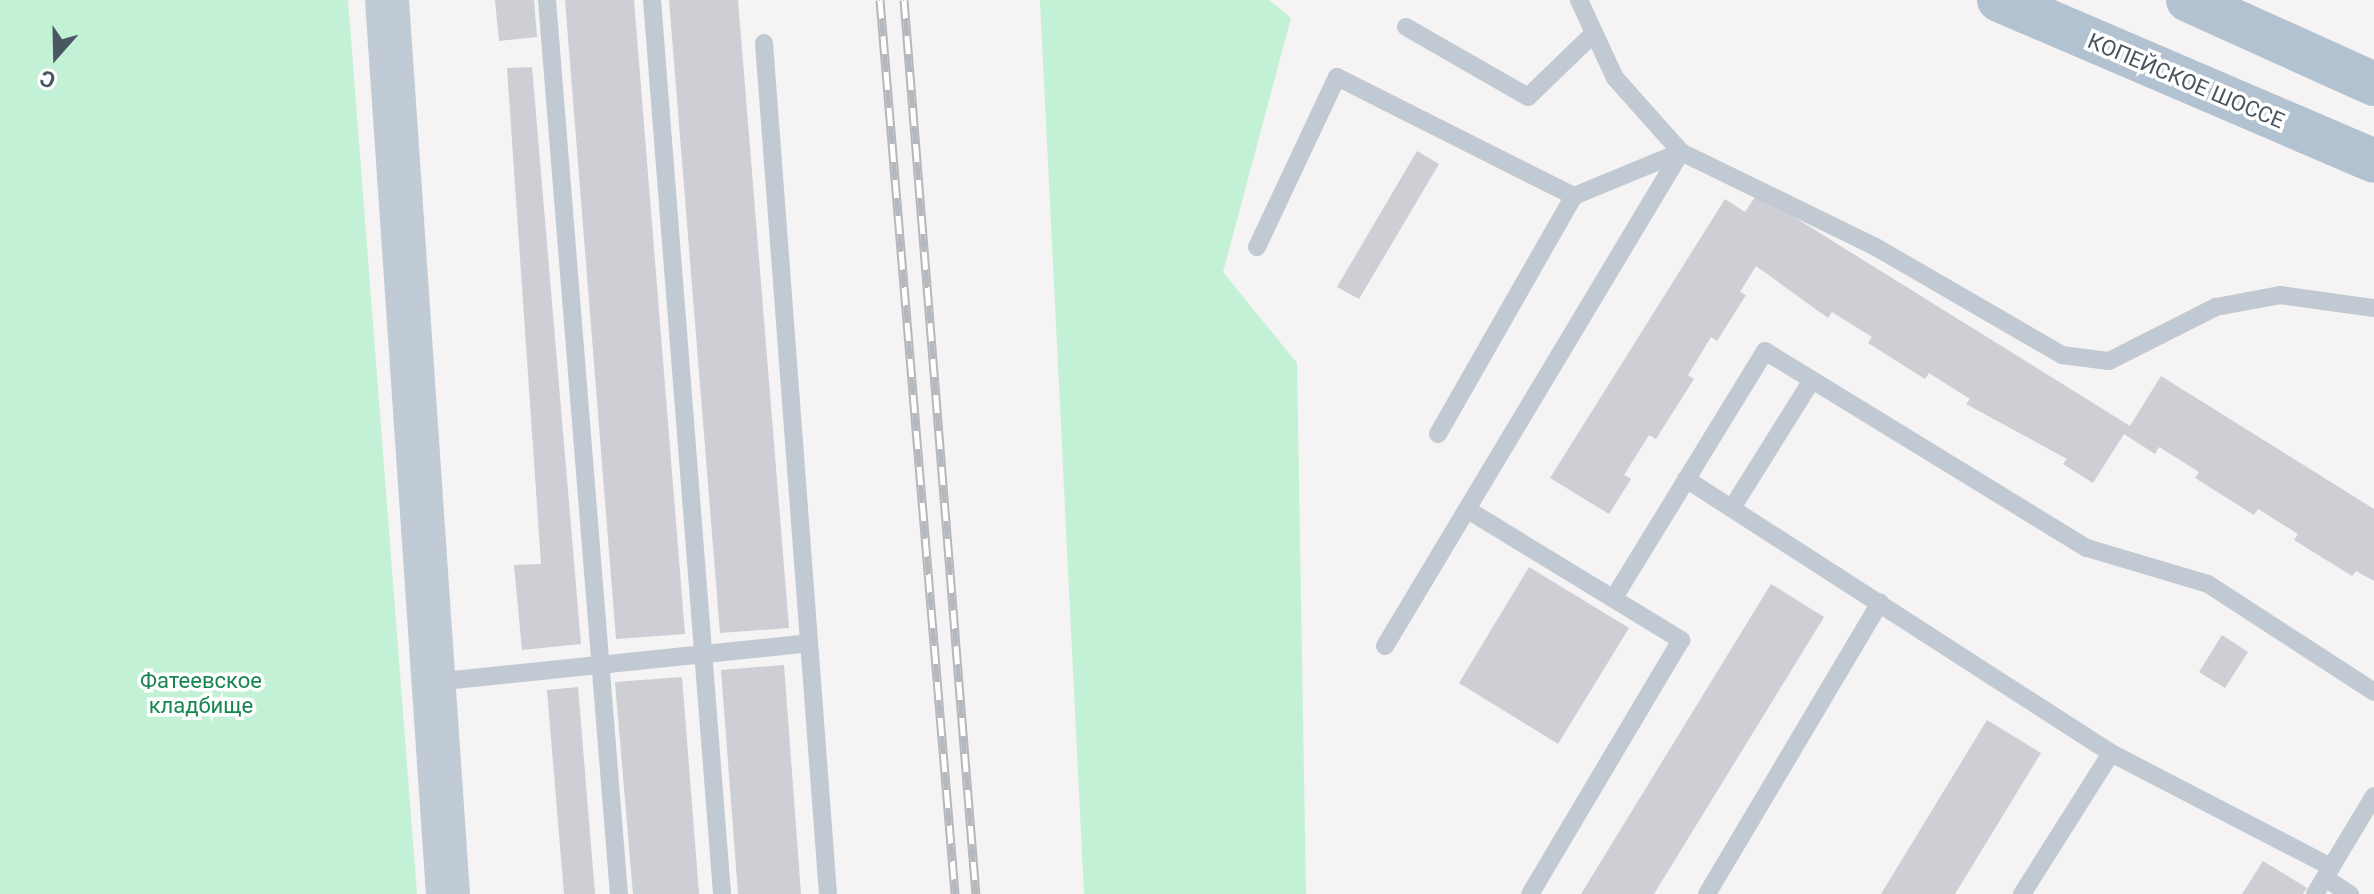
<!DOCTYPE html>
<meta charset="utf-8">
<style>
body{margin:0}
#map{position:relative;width:2374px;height:894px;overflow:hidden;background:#f5f3f3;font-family:Roboto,sans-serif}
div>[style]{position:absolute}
.green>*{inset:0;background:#c3f1d5}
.building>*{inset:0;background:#cdcfd5}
.lane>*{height:18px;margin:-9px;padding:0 9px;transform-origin:9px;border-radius:9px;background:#c1cad2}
.secondary>*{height:44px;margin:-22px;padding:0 22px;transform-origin:22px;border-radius:22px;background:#c1cbd6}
.primary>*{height:44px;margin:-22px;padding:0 22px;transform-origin:22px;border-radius:22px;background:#b3c2d1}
.rail>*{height:9px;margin-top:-4.5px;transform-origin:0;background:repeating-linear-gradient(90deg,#fff 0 18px,#b5b8bd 0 36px);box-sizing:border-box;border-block:2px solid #b5b8bd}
span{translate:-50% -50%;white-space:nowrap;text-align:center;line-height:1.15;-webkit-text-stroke:7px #fff;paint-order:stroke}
.street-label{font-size:22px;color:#4a5661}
.park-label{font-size:22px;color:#17864f}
.north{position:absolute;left:16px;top:16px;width:80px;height:80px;-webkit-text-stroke:6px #fff;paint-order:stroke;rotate:200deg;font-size:22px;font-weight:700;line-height:32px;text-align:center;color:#4a5661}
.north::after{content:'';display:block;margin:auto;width:28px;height:36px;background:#4a5661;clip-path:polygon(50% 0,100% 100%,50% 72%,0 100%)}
</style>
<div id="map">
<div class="green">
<i style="clip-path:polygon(0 0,348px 0,417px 894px,0 894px)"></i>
<i style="clip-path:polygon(1040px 0,1269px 0,1291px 18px,1223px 272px,1297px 363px,1306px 894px,1084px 894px)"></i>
</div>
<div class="building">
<i style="clip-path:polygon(495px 0,534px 0,537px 37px,499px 41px)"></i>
<i style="clip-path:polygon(565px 0,634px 0,685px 634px,616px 639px)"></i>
<i style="clip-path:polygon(669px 0,738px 0,789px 628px,720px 633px)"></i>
<i style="clip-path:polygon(532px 67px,581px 644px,522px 650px,514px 565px,541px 564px,507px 68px)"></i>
<i style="clip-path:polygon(1417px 151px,1439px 164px,1359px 299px,1337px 287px)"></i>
<i style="clip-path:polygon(1757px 194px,2130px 426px,2161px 376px,2374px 509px,2374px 581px,2356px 571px,2352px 576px,2294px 540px,2298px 534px,2258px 509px,2254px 515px,2195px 478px,2199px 472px,2159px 447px,2155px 454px,2124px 434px,2093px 483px,2063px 464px,2067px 459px,1966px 404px,1970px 399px,1929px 373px,1925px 379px,1868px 343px,1872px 337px,1832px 312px,1828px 318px,1756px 266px,1740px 292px,1746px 295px,1717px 341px,1711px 337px,1688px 375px,1694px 379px,1656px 439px,1649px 435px,1624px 475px,1631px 479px,1609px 514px,1550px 478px,1725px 199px,1745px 212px)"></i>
<i style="clip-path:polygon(1529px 567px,1629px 628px,1558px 744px,1459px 683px)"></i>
<i style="clip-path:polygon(1771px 584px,1824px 617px,1654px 894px,1581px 894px)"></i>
<i style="clip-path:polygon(2222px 635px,2248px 652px,2225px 688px,2199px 672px)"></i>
<i style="clip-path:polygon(784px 665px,801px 894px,738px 894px,721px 670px)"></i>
<i style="clip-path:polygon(682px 677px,699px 894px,633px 894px,615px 682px)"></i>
<i style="clip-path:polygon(578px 687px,595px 894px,564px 894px,547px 690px)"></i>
<i style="clip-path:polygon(1987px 720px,2041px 753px,1955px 894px,1881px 894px)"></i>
<i style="clip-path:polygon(2263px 861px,2307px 888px,2303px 894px,2242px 894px)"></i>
</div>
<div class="lane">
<i style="left:547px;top:0;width:897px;rotate:85.4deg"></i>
<i style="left:652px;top:0;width:897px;rotate:85.52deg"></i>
<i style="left:1406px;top:27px;width:141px;rotate:29.8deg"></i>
<i style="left:1528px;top:97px;width:91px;rotate:-44.1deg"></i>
<i style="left:764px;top:43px;width:853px;rotate:85.7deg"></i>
<i style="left:1257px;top:247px;width:188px;rotate:-64.8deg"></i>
<i style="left:1337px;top:77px;width:265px;rotate:26.7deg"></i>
<i style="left:1438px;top:434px;width:274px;rotate:-60.3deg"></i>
<i style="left:1574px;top:196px;width:116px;rotate:-22.4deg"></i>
<i style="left:1681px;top:152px;width:99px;rotate:-131.7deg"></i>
<i style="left:1615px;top:78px;width:86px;rotate:-114.8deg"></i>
<i style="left:1686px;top:479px;width:506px;rotate:32.81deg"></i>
<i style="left:2111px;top:753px;width:248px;rotate:27.4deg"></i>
<i style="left:1732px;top:508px;width:151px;rotate:-58deg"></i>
<i style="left:1468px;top:510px;width:250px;rotate:31.4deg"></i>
<i style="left:1681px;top:640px;width:295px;rotate:120.7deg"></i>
<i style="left:1615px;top:596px;width:287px;rotate:-58.5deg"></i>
<i style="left:1765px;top:351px;width:377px;rotate:31.5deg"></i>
<i style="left:2087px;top:548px;width:126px;rotate:16.6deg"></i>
<i style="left:2208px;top:584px;width:198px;rotate:33deg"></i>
<i style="left:1385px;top:646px;width:576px;rotate:-59.07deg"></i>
<i style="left:1681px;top:152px;width:215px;rotate:26deg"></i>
<i style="left:1874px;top:246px;width:217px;rotate:30.1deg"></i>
<i style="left:2062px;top:355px;width:47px;rotate:7.3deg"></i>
<i style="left:2109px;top:361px;width:120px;rotate:-26.8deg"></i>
<i style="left:2216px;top:307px;width:65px;rotate:-10.6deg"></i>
<i style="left:2280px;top:295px;width:95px;rotate:7.9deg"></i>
<i style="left:434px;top:682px;width:377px;rotate:-5.9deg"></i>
<i style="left:2325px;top:878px;width:30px;rotate:33deg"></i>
<i style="left:1707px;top:894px;width:339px;rotate:-59.3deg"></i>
<i style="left:2022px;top:894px;width:167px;rotate:-57.7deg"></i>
<i style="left:2315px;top:894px;width:114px;rotate:-59deg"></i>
</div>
<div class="secondary">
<i style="left:387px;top:0;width:896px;rotate:86.1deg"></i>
</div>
<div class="primary">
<i style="left:1999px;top:0;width:408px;rotate:23.2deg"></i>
<i style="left:2188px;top:0;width:204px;rotate:24.3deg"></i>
</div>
<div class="rail">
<i style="left:880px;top:0;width:897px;rotate:85.2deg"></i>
<i style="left:904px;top:0;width:897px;rotate:85.4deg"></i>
</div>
<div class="street-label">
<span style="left:2186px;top:81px;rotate:23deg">КОПЕЙСКОЕ ШОССЕ</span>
</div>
<div class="park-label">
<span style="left:201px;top:693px">Фатеевское<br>кладбище</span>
</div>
<div class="north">С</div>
</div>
